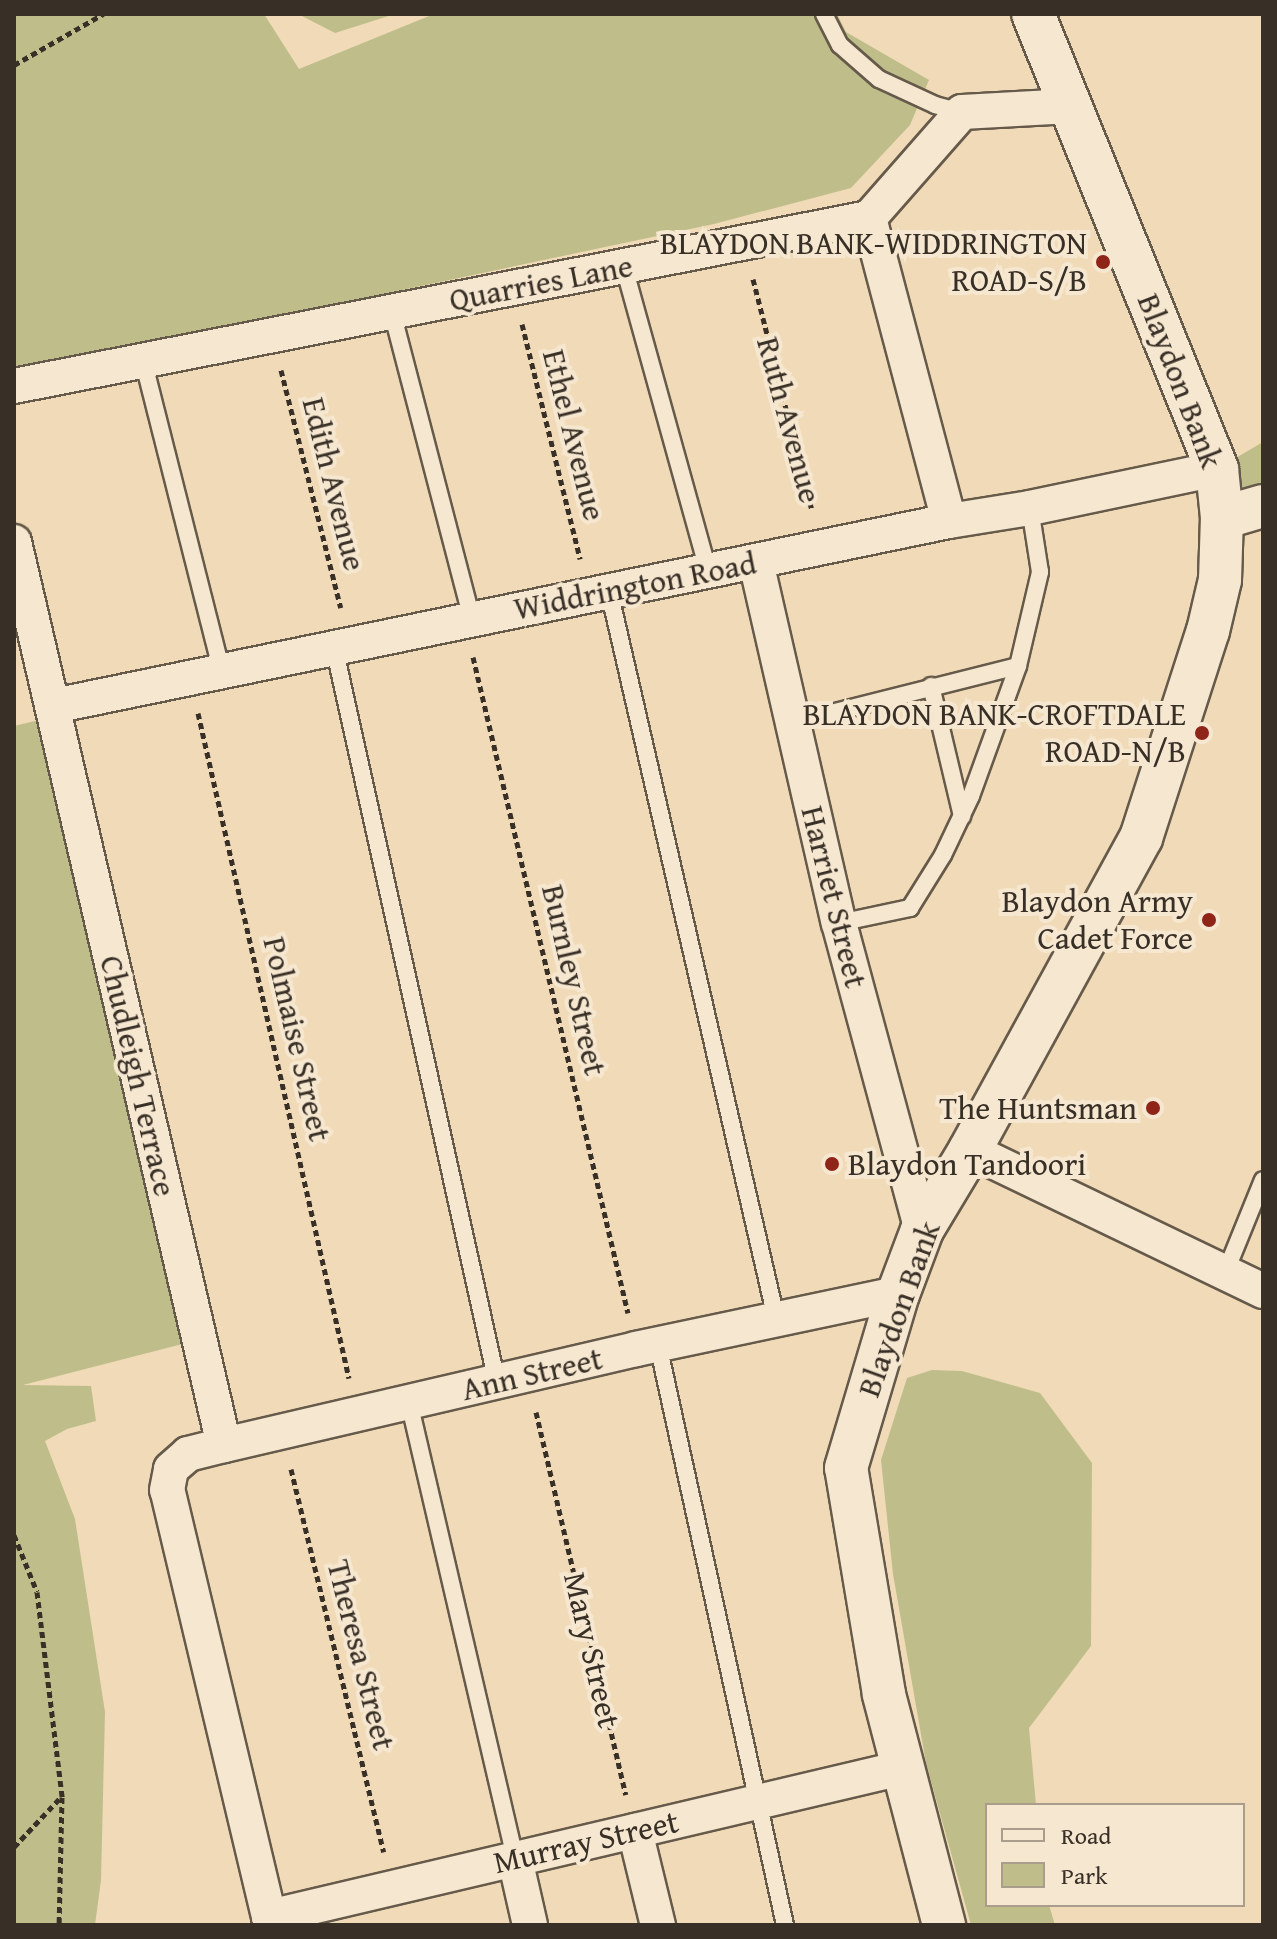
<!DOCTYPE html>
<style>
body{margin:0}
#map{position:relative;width:1277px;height:1939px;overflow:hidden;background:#f1dab7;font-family:"Gentium Book Plus",serif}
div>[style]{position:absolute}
.green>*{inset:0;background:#bfbe8b}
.path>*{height:5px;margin-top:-2.5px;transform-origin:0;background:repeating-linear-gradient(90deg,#382f26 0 6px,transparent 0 10px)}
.roads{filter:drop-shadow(2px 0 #665a4a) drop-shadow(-2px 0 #665a4a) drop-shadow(0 2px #665a4a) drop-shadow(0 -2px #665a4a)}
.service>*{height:16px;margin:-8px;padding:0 8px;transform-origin:8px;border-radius:8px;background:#f6e7d0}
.minor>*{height:34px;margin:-17px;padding:0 17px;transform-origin:17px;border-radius:17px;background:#f6e7d0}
.tertiary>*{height:42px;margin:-21px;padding:0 21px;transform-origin:21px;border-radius:21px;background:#f6e7d0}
.dots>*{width:22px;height:22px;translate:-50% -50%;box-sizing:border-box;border:4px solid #f6e7d0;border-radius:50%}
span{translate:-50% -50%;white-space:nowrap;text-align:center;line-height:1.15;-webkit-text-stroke:8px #f6e7d0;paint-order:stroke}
.poi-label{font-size:32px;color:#382f26}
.right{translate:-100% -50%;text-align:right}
.left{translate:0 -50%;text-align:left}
.street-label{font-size:32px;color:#382f26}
.frame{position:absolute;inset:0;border:16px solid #382f26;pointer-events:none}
.legend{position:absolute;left:985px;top:1803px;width:260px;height:104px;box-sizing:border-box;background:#f6e7d0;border:2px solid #aa9d8c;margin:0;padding:10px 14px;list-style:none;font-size:24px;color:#382f26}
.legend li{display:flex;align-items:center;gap:16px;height:40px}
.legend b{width:40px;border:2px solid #aa9d8c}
</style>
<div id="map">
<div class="green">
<i style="clip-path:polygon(14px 14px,264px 14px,299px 69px,434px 14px,837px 14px,846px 32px,929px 80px,910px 125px,851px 188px,714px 224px,14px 372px)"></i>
<i style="clip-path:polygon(298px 14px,395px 14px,335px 33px)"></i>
<i style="clip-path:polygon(1263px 442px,1263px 506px,1222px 518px,1217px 469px)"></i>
<i style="clip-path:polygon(56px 716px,198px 1340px,23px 1385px,91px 1386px,96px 1421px,67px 1429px,45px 1441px,75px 1519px,105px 1712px,101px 1880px,95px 1925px,14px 1925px,14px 726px)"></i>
<i style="clip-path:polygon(932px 1370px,962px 1371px,1040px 1393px,1092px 1463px,1091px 1646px,1029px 1728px,1036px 1805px,987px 1805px,987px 1905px,1049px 1905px,1055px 1925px,971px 1925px,926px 1763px,893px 1574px,881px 1460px,907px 1378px)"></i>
</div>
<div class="path">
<i style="left:14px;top:65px;width:103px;rotate:-29.8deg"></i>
<i style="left:753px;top:279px;width:238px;rotate:75.7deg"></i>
<i style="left:522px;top:324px;width:242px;rotate:76.1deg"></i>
<i style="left:281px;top:370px;width:245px;rotate:75.9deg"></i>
<i style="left:473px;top:657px;width:674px;rotate:76.71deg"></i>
<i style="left:198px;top:713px;width:682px;rotate:77.21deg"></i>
<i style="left:536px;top:1412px;width:393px;rotate:76.8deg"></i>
<i style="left:291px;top:1469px;width:394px;rotate:76.4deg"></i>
<i style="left:14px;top:1535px;width:61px;rotate:68deg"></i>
<i style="left:37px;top:1592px;width:207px;rotate:83deg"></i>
<i style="left:62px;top:1797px;width:128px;rotate:91.3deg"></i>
<i style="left:14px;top:1847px;width:69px;rotate:-46.8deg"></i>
</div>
<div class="roads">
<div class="service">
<i style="left:824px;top:14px;width:35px;rotate:63deg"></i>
<i style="left:840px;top:45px;width:52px;rotate:41.1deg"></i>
<i style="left:879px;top:79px;width:62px;rotate:24.9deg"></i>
<i style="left:935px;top:105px;width:28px;rotate:15deg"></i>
<i style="left:624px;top:267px;width:314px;rotate:74.5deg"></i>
<i style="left:392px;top:312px;width:317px;rotate:75.4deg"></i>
<i style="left:143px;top:360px;width:319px;rotate:75.8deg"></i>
<i style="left:609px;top:591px;width:746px;rotate:77.06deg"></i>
<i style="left:334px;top:647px;width:753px;rotate:77.5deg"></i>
<i style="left:931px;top:686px;width:134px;rotate:76.6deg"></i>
<i style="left:791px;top:723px;width:234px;rotate:-14.1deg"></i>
<i style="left:839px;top:923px;width:73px;rotate:-11.9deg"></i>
<i style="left:910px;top:908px;width:62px;rotate:-58.1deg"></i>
<i style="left:943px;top:855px;width:65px;rotate:-64.6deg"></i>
<i style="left:971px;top:796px;width:138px;rotate:-70.1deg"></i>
<i style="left:1018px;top:666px;width:97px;rotate:-76.8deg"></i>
<i style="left:1040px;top:572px;width:65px;rotate:-98.9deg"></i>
<i style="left:1226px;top:1271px;width:98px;rotate:-67.9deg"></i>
<i style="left:658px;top:1345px;width:594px;rotate:77.65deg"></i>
<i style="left:409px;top:1402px;width:469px;rotate:76.9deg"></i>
</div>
<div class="minor">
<i style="left:869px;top:218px;width:313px;rotate:75.2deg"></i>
<i style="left:14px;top:386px;width:871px;rotate:-11.12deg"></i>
<i style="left:869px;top:218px;width:141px;rotate:-48.7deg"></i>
<i style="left:962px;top:112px;width:109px;rotate:-3.2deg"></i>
<i style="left:14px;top:542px;width:927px;rotate:76.91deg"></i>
<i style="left:756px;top:562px;width:370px;rotate:77.1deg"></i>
<i style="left:839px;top:923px;width:318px;rotate:74.9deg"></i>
<i style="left:54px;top:706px;width:914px;rotate:-11.68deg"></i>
<i style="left:949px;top:521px;width:82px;rotate:-9.1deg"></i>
<i style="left:1030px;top:508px;width:191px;rotate:-11.8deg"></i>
<i style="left:970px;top:1150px;width:325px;rotate:25.7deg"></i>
<i style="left:635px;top:1831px;width:97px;rotate:76.3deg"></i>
<i style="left:515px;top:1859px;width:68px;rotate:77.2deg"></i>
<i style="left:269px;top:1917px;width:650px;rotate:-13.25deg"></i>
<i style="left:271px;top:1925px;width:447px;rotate:-103.4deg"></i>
<i style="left:167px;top:1490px;width:21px;rotate:-79deg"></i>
<i style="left:171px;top:1469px;width:23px;rotate:-41deg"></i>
<i style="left:188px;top:1454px;width:37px;rotate:-14deg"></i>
<i style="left:224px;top:1445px;width:423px;rotate:-13.1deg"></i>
<i style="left:636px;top:1349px;width:268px;rotate:-11.9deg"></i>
</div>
<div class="tertiary">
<i style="left:1222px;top:518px;width:43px;rotate:-16.3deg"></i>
<i style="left:944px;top:1925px;width:239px;rotate:-104.6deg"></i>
<i style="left:884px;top:1694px;width:229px;rotate:-99.5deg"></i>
<i style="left:846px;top:1468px;width:182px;rotate:-73.4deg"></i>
<i style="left:898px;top:1294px;width:68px;rotate:-69.4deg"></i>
<i style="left:922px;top:1230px;width:93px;rotate:-59deg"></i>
<i style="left:970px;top:1150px;width:356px;rotate:-61.3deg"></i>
<i style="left:1141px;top:838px;width:218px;rotate:-72.1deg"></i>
<i style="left:1208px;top:631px;width:52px;rotate:-76.8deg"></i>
<i style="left:1220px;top:580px;width:62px;rotate:-88.2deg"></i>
<i style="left:1222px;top:518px;width:49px;rotate:-95.8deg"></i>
<i style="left:1217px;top:469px;width:491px;rotate:-112deg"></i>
</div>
</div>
<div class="dots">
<i style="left:1103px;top:262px;background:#8f2418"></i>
<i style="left:1202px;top:733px;background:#8f2418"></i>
<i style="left:1209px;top:920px;background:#8f2418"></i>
<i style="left:1153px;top:1108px;background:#8f2418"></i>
<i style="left:832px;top:1164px;background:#8f2418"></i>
</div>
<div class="poi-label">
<span class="right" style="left:1087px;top:262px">BLAYDON BANK-WIDDRINGTON<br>ROAD-S/B</span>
<span class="right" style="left:1186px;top:733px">BLAYDON BANK-CROFTDALE<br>ROAD-N/B</span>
<span class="right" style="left:1193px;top:920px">Blaydon Army<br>Cadet Force</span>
<span class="right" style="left:1137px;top:1108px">The Huntsman</span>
<span class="left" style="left:848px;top:1164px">Blaydon Tandoori</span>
</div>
<div class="street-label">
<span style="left:541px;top:283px;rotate:-11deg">Quarries Lane</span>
<span style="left:1180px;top:381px;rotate:69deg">Blaydon Bank</span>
<span style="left:789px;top:420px;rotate:75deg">Ruth Avenue</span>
<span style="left:574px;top:435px;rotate:76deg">Ethel Avenue</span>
<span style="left:334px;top:484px;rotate:76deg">Edith Avenue</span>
<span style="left:635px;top:586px;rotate:-11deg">Widdrington Road</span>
<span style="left:834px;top:897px;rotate:76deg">Harriet Street</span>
<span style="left:574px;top:980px;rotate:77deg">Burnley Street</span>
<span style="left:297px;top:1039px;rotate:77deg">Polmaise Street</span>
<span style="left:138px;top:1076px;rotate:77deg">Chudleigh Terrace</span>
<span style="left:899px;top:1309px;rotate:-70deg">Blaydon Bank</span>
<span style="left:532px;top:1374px;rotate:-13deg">Ann Street</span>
<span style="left:592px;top:1650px;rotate:77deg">Mary Street</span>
<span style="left:361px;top:1655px;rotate:76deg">Theresa Street</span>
<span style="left:586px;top:1842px;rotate:-13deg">Murray Street</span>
</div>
<div class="frame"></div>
<ul class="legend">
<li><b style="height:10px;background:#f6e7d0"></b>Road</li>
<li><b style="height:22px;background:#bfbe8b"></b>Park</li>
</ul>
</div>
